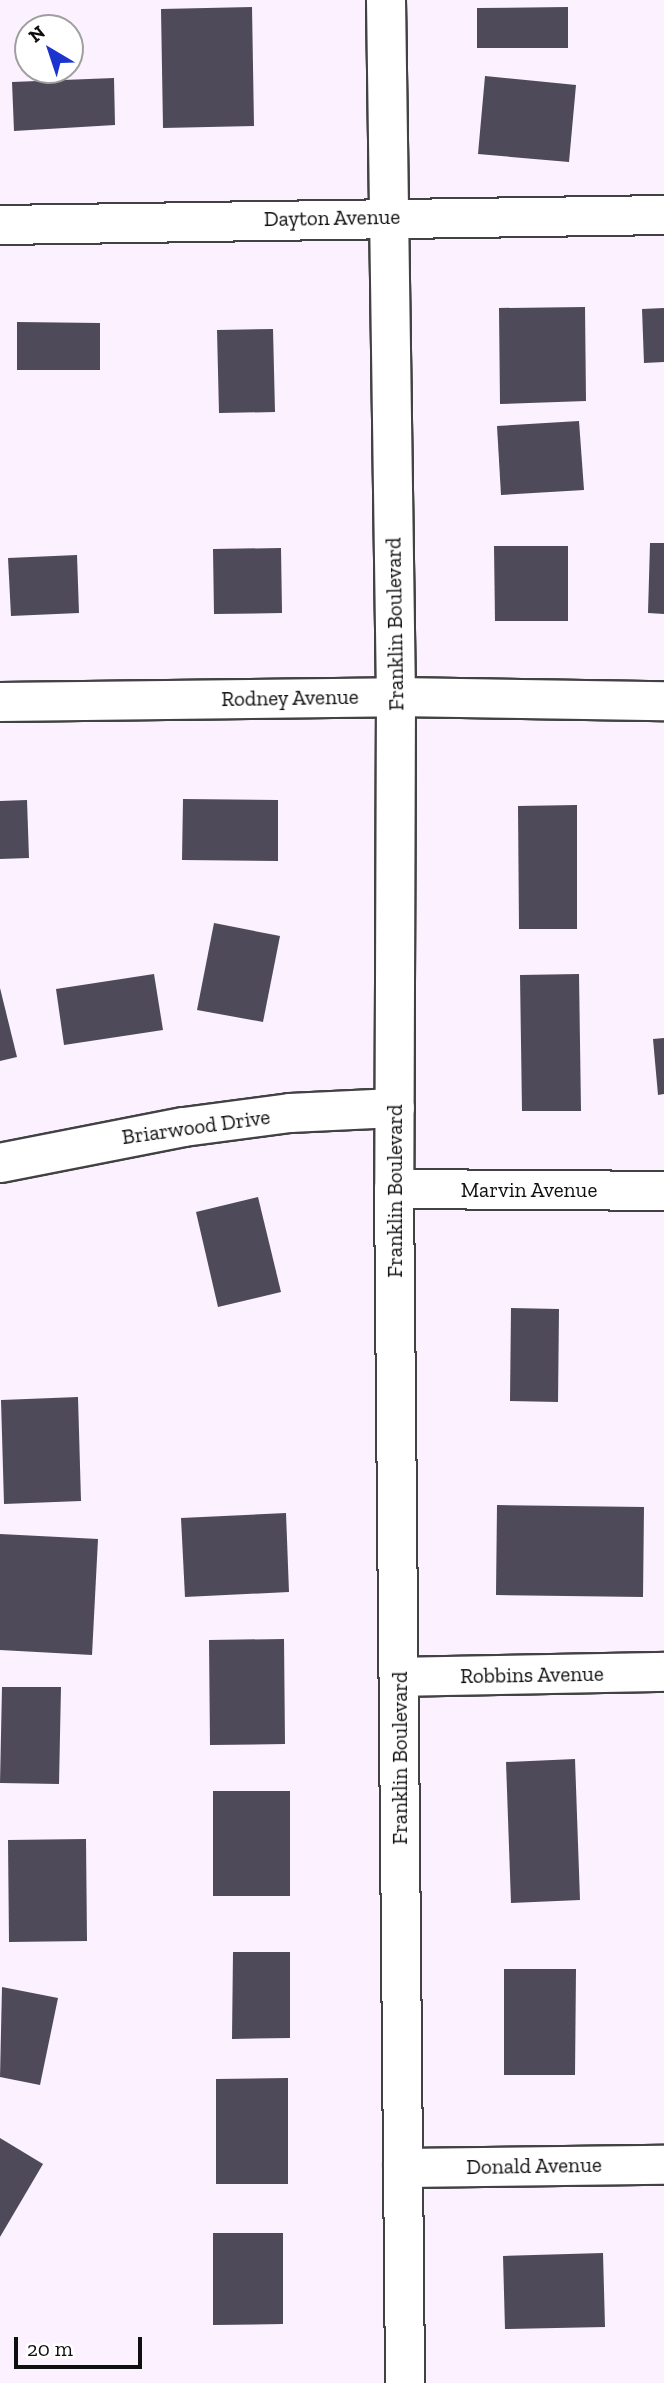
<!DOCTYPE html>
<style>
body{margin:0}
#map{position:relative;width:664px;height:2383px;overflow:hidden;background:#fbf1ff;font-family:"Zilla Slab",serif}
div>[style]{position:absolute}
.building>*{inset:0;background:#4f4a59}
.roads{filter:drop-shadow(2px 0 #424242) drop-shadow(-2px 0 #424242) drop-shadow(0 2px #424242) drop-shadow(0 -2px #424242)}
.minor>*{height:38px;margin:-19px;padding:0 19px;transform-origin:19px;border-radius:19px;background:#fff}
span{translate:-50% -50%;white-space:nowrap;text-align:center;line-height:1.15;-webkit-text-stroke:7px #fff;paint-order:stroke}
.street-label{font-size:21px;color:#0f0f0f}
.north{position:absolute;left:14px;top:14px;width:70px;height:70px;box-sizing:border-box;background:#fff;border:2px solid #9f9f9f;border-radius:50%;rotate:321deg;font-size:19px;font-weight:700;line-height:28px;text-align:center;color:#0f0f0f}
.north::after{content:'';display:block;margin:auto;width:24px;height:32px;background:#1a34cd;clip-path:polygon(50% 0,100% 100%,50% 72%,0 100%)}
.scale{position:absolute;left:14px;top:2337px;width:128px;height:32px;box-sizing:border-box;border:4px solid #0f0f0f;border-top:0;padding-left:9px;font-size:21px;line-height:24px;white-space:nowrap;color:#0f0f0f;-webkit-text-stroke:5px #fff;paint-order:stroke}
</style>
<div id="map">
<div class="building">
<i style="clip-path:polygon(252px 7px,254px 126px,163px 128px,161px 9px)"></i>
<i style="clip-path:polygon(568px 7px,568px 48px,477px 48px,477px 8px)"></i>
<i style="clip-path:polygon(485px 76px,576px 85px,569px 162px,478px 154px)"></i>
<i style="clip-path:polygon(114px 78px,115px 125px,14px 131px,12px 82px)"></i>
<i style="clip-path:polygon(585px 307px,586px 401px,500px 404px,499px 308px)"></i>
<i style="clip-path:polygon(664px 308px,664px 362px,644px 363px,642px 309px)"></i>
<i style="clip-path:polygon(17px 322px,100px 323px,100px 370px,17px 370px)"></i>
<i style="clip-path:polygon(273px 329px,275px 412px,219px 413px,217px 330px)"></i>
<i style="clip-path:polygon(579px 421px,584px 490px,501px 495px,497px 426px)"></i>
<i style="clip-path:polygon(650px 543px,664px 543px,664px 614px,648px 613px)"></i>
<i style="clip-path:polygon(494px 546px,568px 546px,568px 621px,495px 621px)"></i>
<i style="clip-path:polygon(281px 548px,282px 613px,214px 614px,213px 549px)"></i>
<i style="clip-path:polygon(77px 555px,79px 613px,11px 616px,8px 558px)"></i>
<i style="clip-path:polygon(183px 799px,278px 800px,278px 861px,182px 860px)"></i>
<i style="clip-path:polygon(27px 800px,29px 858px,0 859px,0 801px)"></i>
<i style="clip-path:polygon(577px 805px,577px 929px,519px 929px,518px 806px)"></i>
<i style="clip-path:polygon(214px 923px,280px 936px,263px 1022px,197px 1010px)"></i>
<i style="clip-path:polygon(154px 974px,163px 1030px,64px 1045px,56px 989px)"></i>
<i style="clip-path:polygon(579px 974px,581px 1111px,522px 1111px,520px 975px)"></i>
<i style="clip-path:polygon(0 988px,17px 1057px,0 1061px)"></i>
<i style="clip-path:polygon(664px 1038px,664px 1094px,658px 1095px,653px 1039px)"></i>
<i style="clip-path:polygon(258px 1197px,281px 1292px,218px 1307px,196px 1212px)"></i>
<i style="clip-path:polygon(511px 1308px,559px 1309px,558px 1402px,510px 1401px)"></i>
<i style="clip-path:polygon(78px 1397px,81px 1501px,4px 1504px,1px 1400px)"></i>
<i style="clip-path:polygon(497px 1505px,644px 1507px,643px 1597px,496px 1595px)"></i>
<i style="clip-path:polygon(286px 1513px,289px 1592px,185px 1597px,181px 1518px)"></i>
<i style="clip-path:polygon(0 1534px,98px 1539px,92px 1655px,0 1650px)"></i>
<i style="clip-path:polygon(284px 1639px,285px 1744px,210px 1745px,209px 1640px)"></i>
<i style="clip-path:polygon(2px 1687px,61px 1687px,59px 1784px,0 1783px)"></i>
<i style="clip-path:polygon(575px 1759px,580px 1900px,511px 1903px,506px 1762px)"></i>
<i style="clip-path:polygon(213px 1791px,290px 1791px,290px 1896px,213px 1896px)"></i>
<i style="clip-path:polygon(86px 1839px,87px 1941px,9px 1942px,8px 1840px)"></i>
<i style="clip-path:polygon(233px 1952px,290px 1952px,290px 2038px,232px 2039px)"></i>
<i style="clip-path:polygon(504px 1969px,576px 1969px,575px 2075px,504px 2075px)"></i>
<i style="clip-path:polygon(2px 1987px,58px 1998px,40px 2085px,0 2077px)"></i>
<i style="clip-path:polygon(288px 2078px,288px 2184px,216px 2184px,216px 2079px)"></i>
<i style="clip-path:polygon(0 2138px,43px 2164px,0 2237px)"></i>
<i style="clip-path:polygon(213px 2233px,283px 2233px,283px 2324px,213px 2325px)"></i>
<i style="clip-path:polygon(603px 2253px,605px 2327px,505px 2329px,503px 2256px)"></i>
</div>
<div class="roads">
<div class="minor">
<i style="left:386px;top:0;width:697px;rotate:89.18deg"></i>
<i style="left:396px;top:697px;width:492px;rotate:90.2deg"></i>
<i style="left:394px;top:1189px;width:1194px;rotate:89.47deg"></i>
<i style="left:0;top:225px;width:664px;rotate:-0.86deg"></i>
<i style="left:0;top:702px;width:396px;rotate:-0.7deg"></i>
<i style="left:396px;top:697px;width:268px;rotate:0.9deg"></i>
<i style="left:0;top:1163px;width:187px;rotate:-11.1deg"></i>
<i style="left:184px;top:1127px;width:107px;rotate:-7.5deg"></i>
<i style="left:290px;top:1113px;width:105px;rotate:-2.7deg"></i>
<i style="left:394px;top:1189px;width:270px;rotate:0.4deg"></i>
<i style="left:399px;top:1677px;width:265px;rotate:-1.1deg"></i>
<i style="left:403px;top:2168px;width:261px;rotate:-0.7deg"></i>
</div>
</div>
<div class="street-label">
<span style="left:332px;top:218px;rotate:-1deg">Dayton Avenue</span>
<span style="left:395px;top:624px;rotate:-91deg">Franklin Boulevard</span>
<span style="left:290px;top:698px;rotate:-1deg">Rodney Avenue</span>
<span style="left:196px;top:1127px;rotate:-8deg">Briarwood Drive</span>
<span style="left:529px;top:1190px">Marvin Avenue</span>
<span style="left:395px;top:1191px;rotate:-90deg">Franklin Boulevard</span>
<span style="left:532px;top:1675px;rotate:-1deg">Robbins Avenue</span>
<span style="left:400px;top:1758px;rotate:-90deg">Franklin Boulevard</span>
<span style="left:534px;top:2166px;rotate:-1deg">Donald Avenue</span>
</div>
<div class="north">N</div>
<div class="scale">20 m</div>
</div>
